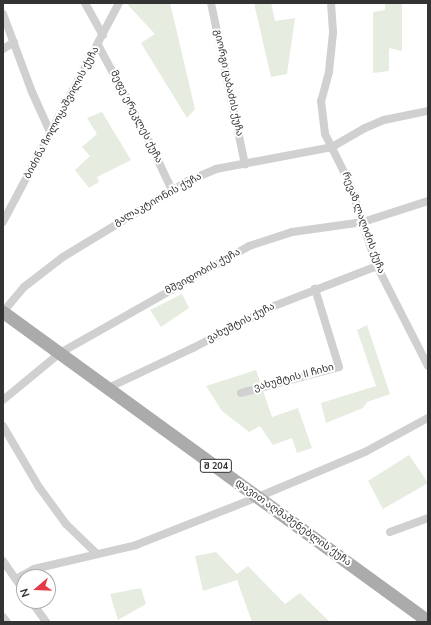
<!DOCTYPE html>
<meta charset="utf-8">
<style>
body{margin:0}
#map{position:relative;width:431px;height:625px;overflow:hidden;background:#fff;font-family:"Nunito Sans","Noto Sans Georgian",sans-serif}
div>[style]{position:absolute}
.green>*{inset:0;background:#e6ecdf}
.minor>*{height:8px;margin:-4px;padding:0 4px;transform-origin:4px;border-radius:4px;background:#d0d0d0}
.primary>*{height:13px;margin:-6.5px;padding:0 6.5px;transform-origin:6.5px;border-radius:6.5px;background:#ababab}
span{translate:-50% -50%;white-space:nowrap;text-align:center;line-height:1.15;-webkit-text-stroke:4px #fff;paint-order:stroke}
.shield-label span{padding:1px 3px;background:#fff;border:1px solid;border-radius:3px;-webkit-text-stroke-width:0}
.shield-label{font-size:9px;color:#333;font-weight:700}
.street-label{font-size:10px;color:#333}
.frame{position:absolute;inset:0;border:4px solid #333;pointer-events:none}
.north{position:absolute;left:16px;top:569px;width:40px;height:40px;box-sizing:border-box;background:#fff;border:1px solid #adadad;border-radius:50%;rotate:251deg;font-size:11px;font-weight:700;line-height:16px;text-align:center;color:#333}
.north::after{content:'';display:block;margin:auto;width:14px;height:18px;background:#e63946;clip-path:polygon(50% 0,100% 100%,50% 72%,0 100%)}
</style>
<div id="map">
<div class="green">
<i style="clip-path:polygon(170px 3px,195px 109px,187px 118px,141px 43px,155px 34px,127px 4px)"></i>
<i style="clip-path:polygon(254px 3px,271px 3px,275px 21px,295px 18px,287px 74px,271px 77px)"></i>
<i style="clip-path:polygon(385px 3px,402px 3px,402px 51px,389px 48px,389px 71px,373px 73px,373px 12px,385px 10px)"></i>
<i style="clip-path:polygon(102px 112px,131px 160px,97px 177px,99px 182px,89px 188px,75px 170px,90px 156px,82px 147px,97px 134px,87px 118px)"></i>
<i style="clip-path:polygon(182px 294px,189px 308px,161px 327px,150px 310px)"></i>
<i style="clip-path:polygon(367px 325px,390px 394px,367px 402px,363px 408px,326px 423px,321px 403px,376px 386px,357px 330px)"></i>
<i style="clip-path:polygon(256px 370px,272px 417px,298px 408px,312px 448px,297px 453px,292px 438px,273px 445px,260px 426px,249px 432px,222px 411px,206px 386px)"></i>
<i style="clip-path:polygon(409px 455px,428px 483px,383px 509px,368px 481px)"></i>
<i style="clip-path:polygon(216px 552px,237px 574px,248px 566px,285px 604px,300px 593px,330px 622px,252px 622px,237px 580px,203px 591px,195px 556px)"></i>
<i style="clip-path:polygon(141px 588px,146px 604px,118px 620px,110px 594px)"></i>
</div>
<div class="minor">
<i style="left:85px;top:3px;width:37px;rotate:61deg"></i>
<i style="left:211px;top:3px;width:165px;rotate:78.1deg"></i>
<i style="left:331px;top:3px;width:30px;rotate:86deg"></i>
<i style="left:333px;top:33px;width:39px;rotate:96deg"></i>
<i style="left:329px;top:72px;width:30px;rotate:105deg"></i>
<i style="left:321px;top:101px;width:33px;rotate:83deg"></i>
<i style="left:325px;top:134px;width:54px;rotate:63.4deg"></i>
<i style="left:349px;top:182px;width:89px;rotate:71.6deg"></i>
<i style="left:377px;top:266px;width:112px;rotate:63deg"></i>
<i style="left:3px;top:14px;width:83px;rotate:69.6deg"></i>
<i style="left:32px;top:92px;width:46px;rotate:65.7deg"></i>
<i style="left:98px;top:45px;width:93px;rotate:61.8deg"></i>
<i style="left:142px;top:127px;width:70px;rotate:64.5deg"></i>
<i style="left:3px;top:49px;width:13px;rotate:-32deg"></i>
<i style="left:3px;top:222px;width:248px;rotate:-62.1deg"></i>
<i style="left:3px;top:312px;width:33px;rotate:-50deg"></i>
<i style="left:24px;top:287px;width:49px;rotate:-37.6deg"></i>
<i style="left:63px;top:257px;width:146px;rotate:-31.3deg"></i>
<i style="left:188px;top:181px;width:30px;rotate:-23deg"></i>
<i style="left:216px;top:169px;width:118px;rotate:-10.7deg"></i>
<i style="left:332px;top:147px;width:38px;rotate:-30deg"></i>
<i style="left:365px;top:128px;width:21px;rotate:-23deg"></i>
<i style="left:384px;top:120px;width:45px;rotate:-11.6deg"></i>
<i style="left:108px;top:388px;width:94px;rotate:-25.2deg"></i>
<i style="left:193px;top:348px;width:91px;rotate:-27.4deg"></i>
<i style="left:274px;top:306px;width:110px;rotate:-21.2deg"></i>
<i style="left:241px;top:393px;width:101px;rotate:-14.9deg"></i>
<i style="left:339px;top:367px;width:82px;rotate:-107.1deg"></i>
<i style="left:3px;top:400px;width:74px;rotate:-39.5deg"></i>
<i style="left:60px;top:353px;width:217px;rotate:-29.5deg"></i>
<i style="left:249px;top:246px;width:45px;rotate:-18deg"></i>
<i style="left:292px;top:232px;width:72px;rotate:-8deg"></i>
<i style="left:363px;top:222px;width:68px;rotate:-17.9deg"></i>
<i style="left:3px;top:426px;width:71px;rotate:59.5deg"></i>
<i style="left:39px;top:487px;width:46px;rotate:53.9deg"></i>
<i style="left:66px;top:524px;width:43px;rotate:44.1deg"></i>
<i style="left:390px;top:532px;width:40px;rotate:-20.2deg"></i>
<i style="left:3px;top:561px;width:37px;rotate:55deg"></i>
<i style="left:16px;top:579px;width:21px;rotate:-29deg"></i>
<i style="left:34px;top:569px;width:105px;rotate:-13.2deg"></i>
<i style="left:136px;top:545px;width:131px;rotate:-21.5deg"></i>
<i style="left:258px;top:497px;width:116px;rotate:-22.8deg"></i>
<i style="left:365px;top:452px;width:72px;rotate:-28.4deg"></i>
<i style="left:31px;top:601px;width:26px;rotate:54deg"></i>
<i style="left:3px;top:617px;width:6px;rotate:51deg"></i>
</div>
<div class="primary">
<i style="left:3px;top:312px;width:525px;rotate:36.02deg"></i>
</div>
<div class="shield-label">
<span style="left:216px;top:466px">შ 204</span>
</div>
<div class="street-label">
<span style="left:228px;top:83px;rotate:78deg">გიორგი ცაბაძის ქუჩა</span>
<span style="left:62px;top:113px;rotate:-62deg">ბიძინა ჩოლოყაშვილის ქუჩა</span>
<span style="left:136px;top:117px;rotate:63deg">მეფე ერეკლეს ქუჩა</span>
<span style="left:158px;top:200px;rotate:-29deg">გალაკტიონის ქუჩა</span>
<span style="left:363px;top:223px;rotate:70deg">რევაზ ლაღიძის ქუჩა</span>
<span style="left:203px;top:272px;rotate:-29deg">მშვიდობის ქუჩა</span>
<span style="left:241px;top:323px;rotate:-27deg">ვახუშტის ქუჩა</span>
<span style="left:294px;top:378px;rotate:-15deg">ვახუშტის II ჩიხი</span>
<span style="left:293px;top:523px;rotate:36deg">დავით აღმაშენებლის ქუჩა</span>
</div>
<div class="frame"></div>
<div class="north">N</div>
</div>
